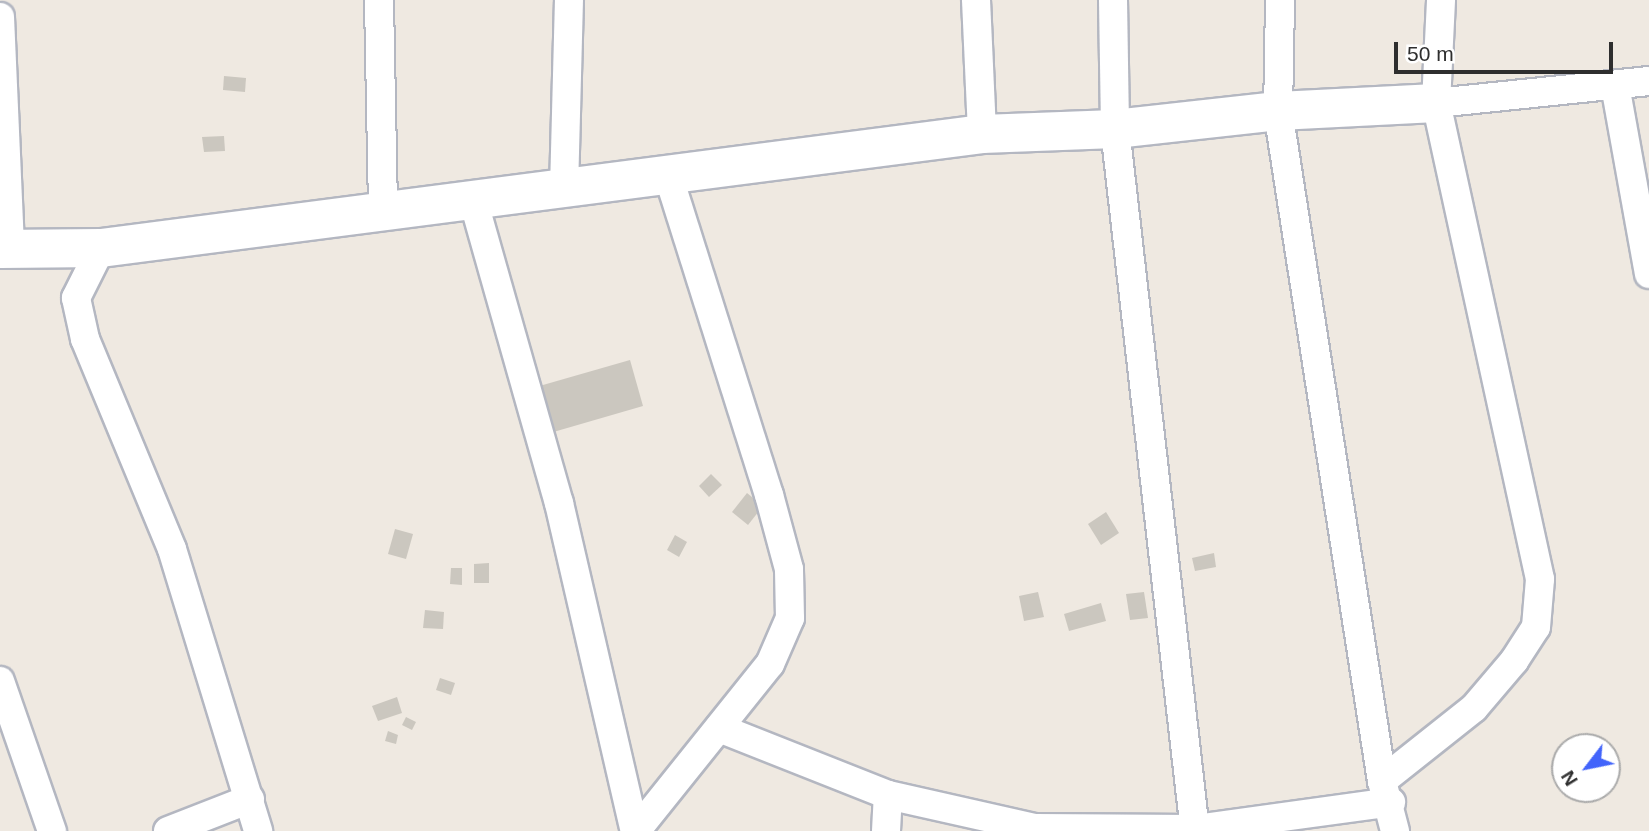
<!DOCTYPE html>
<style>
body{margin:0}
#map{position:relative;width:1649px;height:831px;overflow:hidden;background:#efe9e1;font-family:Helvetica,sans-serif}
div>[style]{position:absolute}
.building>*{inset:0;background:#cbc7bf}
.roads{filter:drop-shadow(2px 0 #b4b7c1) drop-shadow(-2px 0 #b4b7c1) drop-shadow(0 2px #b4b7c1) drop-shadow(0 -2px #b4b7c1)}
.street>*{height:28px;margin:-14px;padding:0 14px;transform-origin:14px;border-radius:14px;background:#fff}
.secondary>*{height:38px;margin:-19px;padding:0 19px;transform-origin:19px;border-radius:19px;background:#fff}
span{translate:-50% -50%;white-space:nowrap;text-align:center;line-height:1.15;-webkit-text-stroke:5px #fff;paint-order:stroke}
.north{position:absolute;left:1551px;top:733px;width:70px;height:70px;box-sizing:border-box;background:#fff;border:2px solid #ababab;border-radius:50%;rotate:238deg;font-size:19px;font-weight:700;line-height:28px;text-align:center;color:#2e2e2e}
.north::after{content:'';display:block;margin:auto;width:24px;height:32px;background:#4264fb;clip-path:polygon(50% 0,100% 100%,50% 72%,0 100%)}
.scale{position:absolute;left:1394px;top:42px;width:219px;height:32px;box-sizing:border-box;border:4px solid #2e2e2e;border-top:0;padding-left:9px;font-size:21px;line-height:24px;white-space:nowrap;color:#2e2e2e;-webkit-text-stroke:5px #fff;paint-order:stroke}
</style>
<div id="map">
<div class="building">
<i style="clip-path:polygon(224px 76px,246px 78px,245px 92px,223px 90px)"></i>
<i style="clip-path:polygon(224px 136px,225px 151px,204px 152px,202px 137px)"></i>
<i style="clip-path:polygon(630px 360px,643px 406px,550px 433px,536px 387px)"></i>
<i style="clip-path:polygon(711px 474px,722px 485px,709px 497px,699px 486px)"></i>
<i style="clip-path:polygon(747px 493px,763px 506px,748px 525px,732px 512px)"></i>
<i style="clip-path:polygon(1106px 512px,1119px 533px,1101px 545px,1088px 524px)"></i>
<i style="clip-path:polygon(395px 529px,413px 534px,406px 559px,388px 554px)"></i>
<i style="clip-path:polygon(675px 535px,687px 542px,679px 557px,667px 550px)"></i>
<i style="clip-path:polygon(1214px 553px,1216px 567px,1195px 571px,1192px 558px)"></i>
<i style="clip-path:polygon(489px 563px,489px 583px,474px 583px,474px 564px)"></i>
<i style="clip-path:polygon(451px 568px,462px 568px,462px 585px,450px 584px)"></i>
<i style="clip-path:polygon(1038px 592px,1044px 617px,1024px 621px,1019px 596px)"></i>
<i style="clip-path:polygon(1144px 592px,1148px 618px,1130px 620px,1126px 594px)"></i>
<i style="clip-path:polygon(1101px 603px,1106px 621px,1069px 631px,1064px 614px)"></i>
<i style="clip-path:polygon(425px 610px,444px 612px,443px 629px,423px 628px)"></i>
<i style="clip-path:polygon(440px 678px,455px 683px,451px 695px,436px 690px)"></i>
<i style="clip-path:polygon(397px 697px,402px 713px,378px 721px,372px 706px)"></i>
<i style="clip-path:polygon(406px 717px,416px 722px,412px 730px,402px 725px)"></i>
<i style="clip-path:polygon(388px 731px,398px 735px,396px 744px,385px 741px)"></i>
</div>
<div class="roads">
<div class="street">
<i style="left:379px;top:0;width:214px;rotate:88.9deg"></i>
<i style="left:976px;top:0;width:134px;rotate:87.4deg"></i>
<i style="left:1113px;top:0;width:129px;rotate:89.1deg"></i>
<i style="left:1115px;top:129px;width:707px;rotate:83.5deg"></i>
<i style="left:1280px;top:0;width:111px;rotate:91deg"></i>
<i style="left:1278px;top:111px;width:678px;rotate:81.18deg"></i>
<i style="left:0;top:17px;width:229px;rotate:87.5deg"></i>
<i style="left:1615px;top:85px;width:192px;rotate:79.8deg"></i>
<i style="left:1436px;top:103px;width:214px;rotate:-5.9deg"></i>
<i style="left:564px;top:190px;width:190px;rotate:-88.5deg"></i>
<i style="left:474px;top:203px;width:312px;rotate:74.2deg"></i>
<i style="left:559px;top:503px;width:337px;rotate:77deg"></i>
<i style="left:101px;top:248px;width:56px;rotate:116.6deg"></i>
<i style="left:76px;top:298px;width:42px;rotate:77.6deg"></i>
<i style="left:85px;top:339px;width:227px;rotate:67.5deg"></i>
<i style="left:172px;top:549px;width:295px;rotate:73deg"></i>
<i style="left:0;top:681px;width:159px;rotate:70.9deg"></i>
<i style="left:719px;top:728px;width:182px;rotate:21.6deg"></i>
<i style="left:888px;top:795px;width:151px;rotate:12.7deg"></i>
<i style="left:1035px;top:828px;width:160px;rotate:0.4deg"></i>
<i style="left:1195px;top:829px;width:198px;rotate:-7.8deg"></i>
<i style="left:168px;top:831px;width:88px;rotate:-21.3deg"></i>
<i style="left:636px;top:831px;width:214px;rotate:-51.3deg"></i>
<i style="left:770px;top:664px;width:50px;rotate:-66.5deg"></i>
<i style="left:790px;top:618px;width:49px;rotate:-91.2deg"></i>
<i style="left:789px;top:569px;width:77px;rotate:-105.1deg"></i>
<i style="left:769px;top:495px;width:336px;rotate:-107.5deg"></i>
<i style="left:886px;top:831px;width:36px;rotate:-87deg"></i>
<i style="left:1395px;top:831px;width:52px;rotate:-104.6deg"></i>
<i style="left:1382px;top:781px;width:117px;rotate:-38.4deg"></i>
<i style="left:1474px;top:708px;width:62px;rotate:-49.6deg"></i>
<i style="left:1514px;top:661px;width:40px;rotate:-57.1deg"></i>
<i style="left:1536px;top:627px;width:48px;rotate:-85.2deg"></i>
<i style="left:1540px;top:579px;width:487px;rotate:-102.3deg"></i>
<i style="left:1436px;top:103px;width:103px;rotate:-87.2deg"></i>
</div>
<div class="secondary">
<i style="left:0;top:249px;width:101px;rotate:-0.6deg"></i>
<i style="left:101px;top:248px;width:888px;rotate:-7.37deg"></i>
<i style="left:982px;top:134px;width:133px;rotate:-2.2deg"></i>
<i style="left:1115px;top:129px;width:164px;rotate:-6.3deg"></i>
<i style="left:1278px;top:111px;width:158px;rotate:-2.9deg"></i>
</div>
</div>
<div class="north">N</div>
<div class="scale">50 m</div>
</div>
